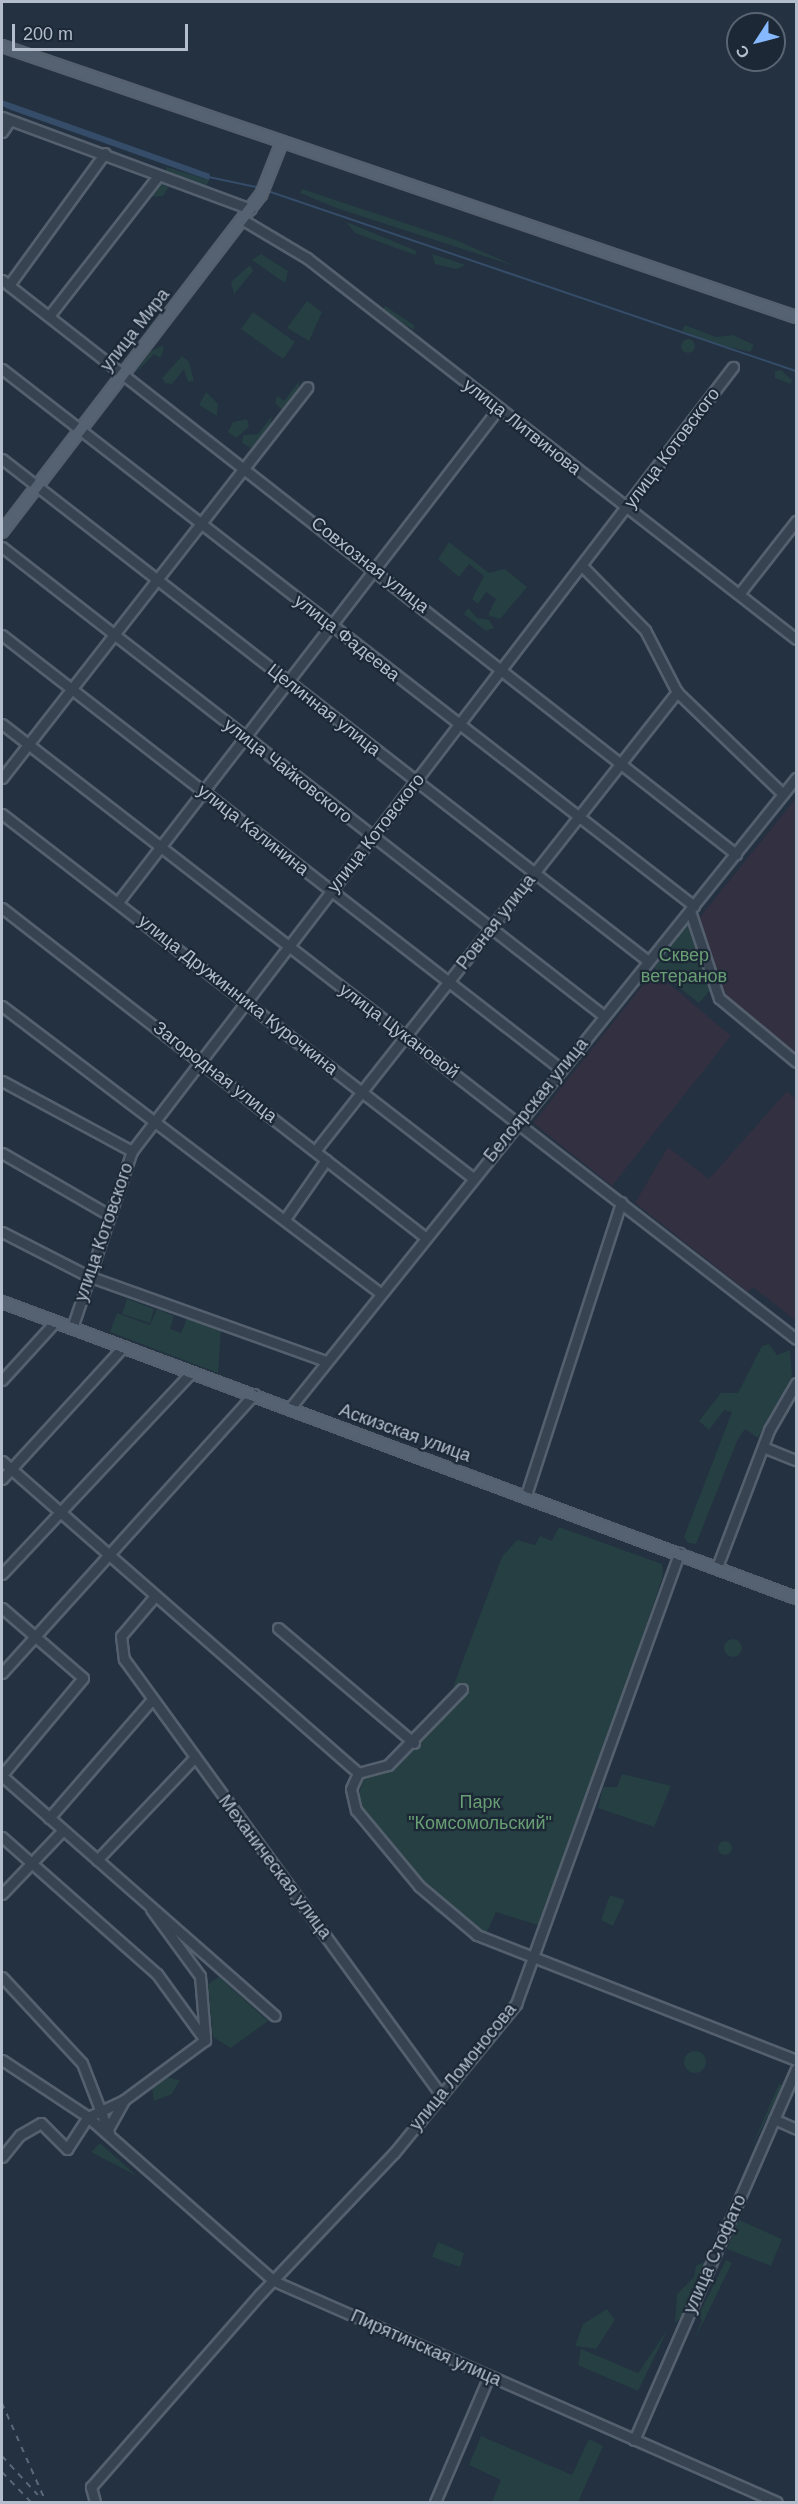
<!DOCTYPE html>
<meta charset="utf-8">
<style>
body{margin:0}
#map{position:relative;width:798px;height:2504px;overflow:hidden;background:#233141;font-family:Helvetica,sans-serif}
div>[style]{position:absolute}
.medical>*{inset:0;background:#323041}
.green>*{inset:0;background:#253f42}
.round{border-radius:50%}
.water>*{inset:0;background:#354d69}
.stream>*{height:1.5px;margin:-0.75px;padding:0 0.75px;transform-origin:0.75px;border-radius:0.75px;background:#354d69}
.roads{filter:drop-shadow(2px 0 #55606e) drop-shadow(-2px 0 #55606e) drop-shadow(0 2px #55606e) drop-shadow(0 -2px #55606e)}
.minor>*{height:9px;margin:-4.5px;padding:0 4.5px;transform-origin:4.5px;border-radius:4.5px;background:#374351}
.major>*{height:10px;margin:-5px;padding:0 5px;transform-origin:5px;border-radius:5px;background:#556271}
.rail>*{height:1.5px;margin-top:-0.75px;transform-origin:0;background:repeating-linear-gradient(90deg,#596778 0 6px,transparent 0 12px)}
span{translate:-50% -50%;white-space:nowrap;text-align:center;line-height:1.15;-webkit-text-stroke:4.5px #1c2836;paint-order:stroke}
.street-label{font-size:18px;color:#b4bdcb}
.park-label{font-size:18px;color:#699e74}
.frame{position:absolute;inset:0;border:3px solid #b4bdcb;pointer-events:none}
.north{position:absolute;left:726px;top:12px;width:60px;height:60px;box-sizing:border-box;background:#1c2836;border:2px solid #596472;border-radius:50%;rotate:234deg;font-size:16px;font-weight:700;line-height:24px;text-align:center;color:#b4bdcb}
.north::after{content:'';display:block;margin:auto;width:21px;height:27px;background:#85b8ff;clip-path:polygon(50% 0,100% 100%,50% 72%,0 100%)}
.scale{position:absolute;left:12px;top:24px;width:176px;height:27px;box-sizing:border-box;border:3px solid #b4bdcb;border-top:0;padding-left:8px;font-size:18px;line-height:21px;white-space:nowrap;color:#b4bdcb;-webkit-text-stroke:4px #1c2836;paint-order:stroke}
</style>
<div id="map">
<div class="medical">
<i style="clip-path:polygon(796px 798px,796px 1056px,718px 991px,700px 917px)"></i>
<i style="clip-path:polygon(654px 971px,731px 1036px,612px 1186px,533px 1123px)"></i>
<i style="clip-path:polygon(787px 1091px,796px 1099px,796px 1321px,753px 1287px,748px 1292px,635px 1203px,668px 1147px,709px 1179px)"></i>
</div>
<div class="green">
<i style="clip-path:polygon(167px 167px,209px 180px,206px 188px,165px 173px)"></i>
<i style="clip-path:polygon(157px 182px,169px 187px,163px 196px,147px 197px,138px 212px)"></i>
<i style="clip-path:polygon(302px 189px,456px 240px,515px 266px,339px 209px,300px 193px)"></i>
<i style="clip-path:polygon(346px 222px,354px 225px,417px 251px,415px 255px,355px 233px)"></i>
<i style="clip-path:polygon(261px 254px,288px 271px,285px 283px,252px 260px)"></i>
<i style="clip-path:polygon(432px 254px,448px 259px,466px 265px,456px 269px,435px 264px)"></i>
<i style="clip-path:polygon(250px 265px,253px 271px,234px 294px,231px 282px)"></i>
<i style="clip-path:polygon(307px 301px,322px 312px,309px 341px,287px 328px)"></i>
<i style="clip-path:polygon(385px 306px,414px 325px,414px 330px,381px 311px)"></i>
<i style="clip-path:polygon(253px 312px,295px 342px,283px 359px,241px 329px)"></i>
<i style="clip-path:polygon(685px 325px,716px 337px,733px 335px,754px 345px,750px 352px,721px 345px,682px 331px)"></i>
<i class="round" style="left:681px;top:339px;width:14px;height:14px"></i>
<i style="clip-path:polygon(164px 345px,161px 358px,154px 354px,133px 376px,151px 351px)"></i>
<i style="clip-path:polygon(182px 356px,189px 362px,194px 381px,188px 382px,184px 369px,172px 384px,165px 383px,162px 378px)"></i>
<i style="clip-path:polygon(781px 370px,792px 380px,791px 384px,775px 378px,775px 371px)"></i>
<i style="clip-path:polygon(300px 380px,297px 395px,282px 410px,275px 403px,277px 396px,284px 401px)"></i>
<i style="clip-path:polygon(206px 392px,218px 404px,217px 416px,199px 405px)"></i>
<i style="clip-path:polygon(272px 416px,269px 432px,253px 449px,242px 443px,243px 435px,258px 434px)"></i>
<i style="clip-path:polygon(247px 419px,249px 427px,236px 438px,228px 432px,233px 422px)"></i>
<i style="clip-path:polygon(449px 542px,489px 573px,505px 569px,527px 587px,500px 619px,488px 615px,496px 599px,486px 592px,478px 604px,472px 599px,484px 576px,469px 564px,459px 577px,438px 559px)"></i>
<i style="clip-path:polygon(468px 608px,477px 618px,489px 620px,494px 628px,486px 631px,464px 614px)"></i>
<i style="clip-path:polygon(690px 922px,712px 988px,699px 1003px,654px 968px)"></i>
<i style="clip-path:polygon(127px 1299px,154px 1309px,150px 1323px,122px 1314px)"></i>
<i style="clip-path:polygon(157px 1309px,174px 1316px,170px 1329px,181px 1333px,187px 1318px,221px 1329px,218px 1373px,110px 1332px,117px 1313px,150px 1325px)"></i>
<i style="clip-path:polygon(769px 1344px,777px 1355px,790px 1350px,792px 1376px,758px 1438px,745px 1429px,737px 1441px,696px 1544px,688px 1543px,684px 1537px,732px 1412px,724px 1410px,709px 1430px,699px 1421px,721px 1393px,738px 1393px,762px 1346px)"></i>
<i style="clip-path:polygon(559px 1527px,662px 1564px,663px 1576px,544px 1927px,496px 1912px,485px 1936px,436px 1912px,377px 1838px,359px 1807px,359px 1794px,364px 1777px,391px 1766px,417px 1744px,464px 1689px,453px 1687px,502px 1557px,517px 1540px,535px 1545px,540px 1536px,552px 1541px)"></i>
<i class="round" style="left:724px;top:1639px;width:18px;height:18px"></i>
<i style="clip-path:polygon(622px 1774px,671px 1786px,654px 1827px,598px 1808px,603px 1787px,617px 1787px)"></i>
<i class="round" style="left:718px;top:1841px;width:14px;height:14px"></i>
<i style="clip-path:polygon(610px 1895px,625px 1900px,613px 1926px,601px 1920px)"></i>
<i style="clip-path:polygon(219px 1977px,268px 2021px,231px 2048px,213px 2037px,208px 1984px)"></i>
<i class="round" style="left:684px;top:2051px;width:22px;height:22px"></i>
<i style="clip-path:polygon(165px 2077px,180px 2080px,172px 2094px,154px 2101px,152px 2088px)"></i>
<i style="clip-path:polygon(779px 2084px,783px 2086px,750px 2151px)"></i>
<i style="clip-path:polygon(100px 2143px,137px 2176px,91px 2152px)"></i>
<i style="clip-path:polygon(739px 2220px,782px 2239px,771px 2266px,727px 2249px)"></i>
<i style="clip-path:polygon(438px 2242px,464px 2253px,460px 2267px,432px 2257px)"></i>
<i style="clip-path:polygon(726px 2260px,732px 2263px,694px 2341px,702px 2320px,698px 2316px)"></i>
<i style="clip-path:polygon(706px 2261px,685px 2314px,675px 2323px,677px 2294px,694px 2277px,696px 2266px)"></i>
<i style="clip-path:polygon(607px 2309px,615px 2320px,596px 2349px,575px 2346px,583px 2324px)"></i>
<i style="clip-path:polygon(668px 2329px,638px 2391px,578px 2365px,581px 2349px,638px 2373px)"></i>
<i style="clip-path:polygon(481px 2436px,572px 2475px,589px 2439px,603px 2446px,578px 2502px,492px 2502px,501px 2480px,469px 2465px)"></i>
</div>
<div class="water">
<i style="clip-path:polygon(2px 100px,210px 174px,209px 180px,11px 110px,2px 106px)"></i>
</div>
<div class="stream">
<i style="left:209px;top:177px;width:48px;rotate:12deg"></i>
<i style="left:271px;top:192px;width:555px;rotate:18.83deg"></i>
</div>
<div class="roads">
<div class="minor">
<i style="left:2px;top:117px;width:265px;rotate:20.3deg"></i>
<i style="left:2px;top:132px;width:14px;rotate:-56deg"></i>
<i style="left:243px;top:220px;width:74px;rotate:30.7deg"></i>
<i style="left:307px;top:258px;width:620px;rotate:37.92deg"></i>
<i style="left:2px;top:280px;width:932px;rotate:38.03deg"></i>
<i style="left:9px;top:285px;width:163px;rotate:-54deg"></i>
<i style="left:49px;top:316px;width:177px;rotate:-52.1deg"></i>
<i style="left:2px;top:369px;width:876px;rotate:37.81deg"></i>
<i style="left:2px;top:459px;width:818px;rotate:37.85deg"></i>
<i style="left:2px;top:547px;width:763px;rotate:37.92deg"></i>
<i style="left:582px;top:566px;width:90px;rotate:45.5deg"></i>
<i style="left:645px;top:630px;width:70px;rotate:62.7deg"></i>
<i style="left:677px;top:692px;width:147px;rotate:43.9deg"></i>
<i style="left:739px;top:594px;width:93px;rotate:-52deg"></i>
<i style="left:2px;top:635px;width:708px;rotate:37.83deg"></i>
<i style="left:2px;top:724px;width:1004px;rotate:37.76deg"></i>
<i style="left:2px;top:778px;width:496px;rotate:-52deg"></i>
<i style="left:2px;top:814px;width:595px;rotate:37.7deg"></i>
<i style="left:118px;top:902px;width:622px;rotate:-52.38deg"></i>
<i style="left:2px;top:908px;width:537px;rotate:37.89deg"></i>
<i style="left:690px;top:911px;width:92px;rotate:71.6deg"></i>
<i style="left:719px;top:998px;width:100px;rotate:39.7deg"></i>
<i style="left:2px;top:1006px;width:476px;rotate:37.2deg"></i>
<i style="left:2px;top:1081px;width:148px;rotate:28.3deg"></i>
<i style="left:315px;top:1151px;width:585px;rotate:-51.74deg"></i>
<i style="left:2px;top:1153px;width:124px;rotate:30.1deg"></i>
<i style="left:285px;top:1219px;width:72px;rotate:-55.2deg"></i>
<i style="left:2px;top:1232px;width:97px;rotate:27.1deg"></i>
<i style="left:88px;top:1276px;width:253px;rotate:19.7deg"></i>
<i style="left:72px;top:1328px;width:187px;rotate:-71.3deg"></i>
<i style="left:132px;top:1151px;width:988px;rotate:-52.53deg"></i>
<i style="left:2px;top:1380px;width:79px;rotate:-47.6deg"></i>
<i style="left:290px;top:1408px;width:808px;rotate:-51.23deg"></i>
<i style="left:763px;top:1447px;width:35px;rotate:22deg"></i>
<i style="left:2px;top:1461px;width:473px;rotate:41.2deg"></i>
<i style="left:358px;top:1773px;width:31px;rotate:-15deg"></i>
<i style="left:388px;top:1765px;width:106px;rotate:-45.8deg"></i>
<i style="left:2px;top:1479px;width:180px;rotate:-47.5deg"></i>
<i style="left:526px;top:1495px;width:308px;rotate:-72deg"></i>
<i style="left:717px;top:1567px;width:147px;rotate:-69.2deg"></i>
<i style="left:769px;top:1430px;width:54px;rotate:-60.1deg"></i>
<i style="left:2px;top:1574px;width:277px;rotate:-46.8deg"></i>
<i style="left:155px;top:1596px;width:52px;rotate:130.4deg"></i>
<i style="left:121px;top:1636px;width:23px;rotate:83deg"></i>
<i style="left:124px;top:1659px;width:539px;rotate:53.98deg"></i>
<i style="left:2px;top:1608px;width:107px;rotate:40.8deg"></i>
<i style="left:83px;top:1678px;width:126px;rotate:129.9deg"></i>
<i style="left:278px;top:1628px;width:178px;rotate:40.2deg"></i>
<i style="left:2px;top:1673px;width:376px;rotate:-47.9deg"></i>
<i style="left:358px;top:1773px;width:17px;rotate:114deg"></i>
<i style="left:351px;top:1789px;width:22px;rotate:77deg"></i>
<i style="left:356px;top:1810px;width:99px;rotate:50.3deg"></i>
<i style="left:419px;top:1886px;width:76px;rotate:40.2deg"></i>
<i style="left:477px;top:1935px;width:343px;rotate:21.4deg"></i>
<i style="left:2px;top:1776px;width:363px;rotate:41.3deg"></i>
<i style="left:49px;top:1818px;width:154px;rotate:-49deg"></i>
<i style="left:2px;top:1837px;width:207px;rotate:41.5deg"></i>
<i style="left:157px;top:1974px;width:82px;rotate:54deg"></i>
<i style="left:97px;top:1860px;width:141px;rotate:-46.4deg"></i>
<i style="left:2px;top:1894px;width:88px;rotate:-46.4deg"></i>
<i style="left:151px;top:1909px;width:83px;rotate:53.8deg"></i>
<i style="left:200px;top:1976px;width:61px;rotate:85.3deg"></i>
<i style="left:2px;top:1977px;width:117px;rotate:47.1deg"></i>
<i style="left:82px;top:2063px;width:75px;rotate:68.9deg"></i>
<i style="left:2px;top:2060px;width:103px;rotate:33.5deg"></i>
<i style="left:88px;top:2117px;width:248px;rotate:41.4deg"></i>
<i style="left:274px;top:2281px;width:549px;rotate:23.72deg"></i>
<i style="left:774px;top:2119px;width:24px;rotate:24deg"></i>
<i style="left:108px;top:2129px;width:33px;rotate:-61deg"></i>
<i style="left:124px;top:2100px;width:101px;rotate:-36.5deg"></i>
<i style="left:2px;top:2157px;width:28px;rotate:-51deg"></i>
<i style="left:20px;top:2135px;width:24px;rotate:-30deg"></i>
<i style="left:41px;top:2123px;width:37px;rotate:45deg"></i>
<i style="left:67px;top:2149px;width:38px;rotate:-57deg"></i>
<i style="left:88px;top:2117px;width:40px;rotate:-25deg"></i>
<i style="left:634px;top:2440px;width:405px;rotate:-66.4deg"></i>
<i style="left:95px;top:2502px;width:16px;rotate:-105deg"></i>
<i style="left:91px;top:2487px;width:258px;rotate:-48.8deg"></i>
<i style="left:261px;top:2293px;width:193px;rotate:-46.5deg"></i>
<i style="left:394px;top:2153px;width:193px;rotate:-50.7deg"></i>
<i style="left:516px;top:2004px;width:480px;rotate:-70.1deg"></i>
<i style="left:435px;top:2502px;width:137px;rotate:-66.8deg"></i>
</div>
<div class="major">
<i style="left:2px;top:46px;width:839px;rotate:18.85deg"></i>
<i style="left:2px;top:532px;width:425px;rotate:-52.5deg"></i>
<i style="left:261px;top:195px;width:57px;rotate:-68.4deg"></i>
<i style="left:2px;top:1302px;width:847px;rotate:20.45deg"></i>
</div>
</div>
<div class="rail">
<i style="left:2px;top:2403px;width:108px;rotate:66deg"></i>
<i style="left:2px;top:2456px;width:53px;rotate:47.3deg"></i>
<i style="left:2px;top:2472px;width:42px;rotate:46deg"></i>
</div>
<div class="street-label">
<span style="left:135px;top:330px;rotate:-52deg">улица Мира</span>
<span style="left:522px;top:427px;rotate:38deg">улица Литвинова</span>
<span style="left:672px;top:448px;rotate:-53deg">улица Котовского</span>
<span style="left:370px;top:565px;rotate:38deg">Совхозная улица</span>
<span style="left:347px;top:638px;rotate:38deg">улица Фадеева</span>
<span style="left:324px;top:710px;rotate:38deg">Целинная улица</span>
<span style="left:288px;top:771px;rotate:38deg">улица Чайковского</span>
<span style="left:253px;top:830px;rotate:38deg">улица Калинина</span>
<span style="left:376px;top:833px;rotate:-52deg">улица Котовского</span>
<span style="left:496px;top:922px;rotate:-52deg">Ровная улица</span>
<span style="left:238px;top:995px;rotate:38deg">улица Дружинника Курочкина</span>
<span style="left:399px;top:1031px;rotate:37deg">улица Цукановой</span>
<span style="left:215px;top:1072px;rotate:38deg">Загородная улица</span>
<span style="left:536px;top:1100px;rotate:-51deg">Белоярская улица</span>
<span style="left:104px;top:1232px;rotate:-71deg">улица Котовского</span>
<span style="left:405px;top:1433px;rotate:20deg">Аскизская улица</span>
<span style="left:275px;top:1867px;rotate:53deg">Механическая улица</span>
<span style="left:463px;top:2067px;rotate:-51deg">улица Ломоносова</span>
<span style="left:715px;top:2254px;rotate:-66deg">улица Стофато</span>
<span style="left:426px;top:2348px;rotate:24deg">Пирятинская улица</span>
</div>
<div class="park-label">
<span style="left:684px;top:966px">Сквер<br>ветеранов</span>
<span style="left:480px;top:1813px">Парк<br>"Комсомольский"</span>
</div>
<div class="frame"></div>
<div class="north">С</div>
<div class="scale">200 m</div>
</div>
